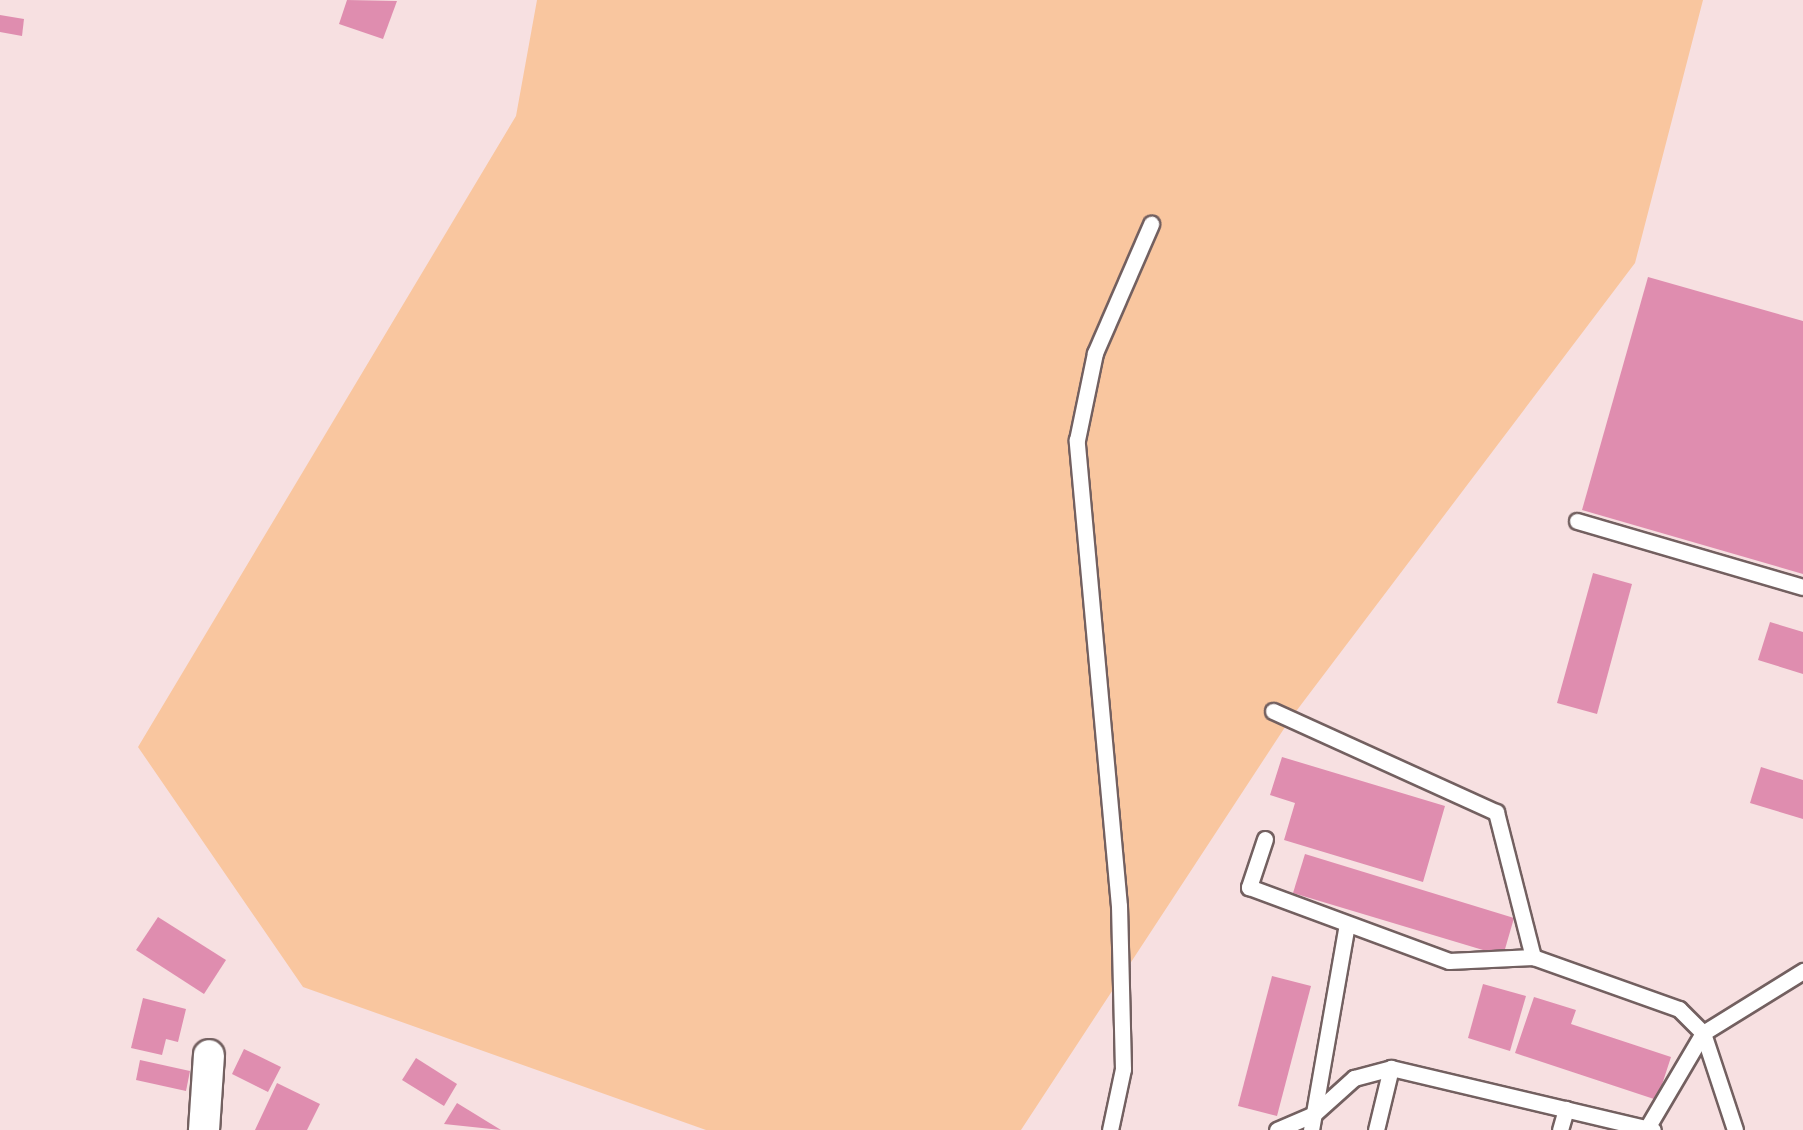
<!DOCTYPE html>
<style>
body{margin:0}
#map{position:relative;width:1803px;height:1130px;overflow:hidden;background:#f7e0e1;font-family:Montserrat,sans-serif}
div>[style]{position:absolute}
.green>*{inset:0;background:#f9c69f}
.building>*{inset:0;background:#df8daf}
.roads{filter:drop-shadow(2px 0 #736060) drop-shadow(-2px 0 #736060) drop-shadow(0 2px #736060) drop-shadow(0 -2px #736060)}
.lane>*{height:15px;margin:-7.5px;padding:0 7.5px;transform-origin:7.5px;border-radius:7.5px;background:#fff}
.street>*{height:30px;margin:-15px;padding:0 15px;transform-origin:15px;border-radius:15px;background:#fff}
span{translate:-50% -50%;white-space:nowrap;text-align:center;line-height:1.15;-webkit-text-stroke:8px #fff;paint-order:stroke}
</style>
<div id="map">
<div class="green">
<i style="clip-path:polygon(537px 0,1703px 0,1635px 263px,1291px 718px,1021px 1130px,706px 1130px,303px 987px,138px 747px,516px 116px)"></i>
</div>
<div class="building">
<i style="clip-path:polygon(347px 0,397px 1px,383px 39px,339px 24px)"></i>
<i style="clip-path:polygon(0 15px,24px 19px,22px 36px,0 32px)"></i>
<i style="clip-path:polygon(1648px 277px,1803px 321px,1803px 574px,1582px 510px)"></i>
<i style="clip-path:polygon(1593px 573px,1632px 584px,1597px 714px,1557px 703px)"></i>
<i style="clip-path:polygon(1770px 622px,1803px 632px,1803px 674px,1758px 660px)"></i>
<i style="clip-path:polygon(1282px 757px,1445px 806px,1423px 882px,1284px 840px,1295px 803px,1270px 795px)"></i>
<i style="clip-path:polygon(1761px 767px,1803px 780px,1803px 819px,1750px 803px)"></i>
<i style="clip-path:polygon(1305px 854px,1514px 918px,1503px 956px,1293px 893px)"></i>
<i style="clip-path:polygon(158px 917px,226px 960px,204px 994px,136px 950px)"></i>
<i style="clip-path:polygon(1272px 976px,1311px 986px,1277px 1116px,1238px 1106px)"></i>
<i style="clip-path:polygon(1483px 984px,1526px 996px,1510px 1051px,1468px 1038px)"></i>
<i style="clip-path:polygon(1534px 997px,1576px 1010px,1571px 1024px,1671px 1057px,1657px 1100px,1515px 1053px)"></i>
<i style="clip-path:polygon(143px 998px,186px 1009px,178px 1042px,166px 1039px,162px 1055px,131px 1048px)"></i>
<i style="clip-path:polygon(244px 1049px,281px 1067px,268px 1092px,232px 1074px)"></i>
<i style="clip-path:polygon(416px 1058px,457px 1084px,444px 1106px,402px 1080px)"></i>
<i style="clip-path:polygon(140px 1060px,190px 1071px,186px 1091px,136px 1080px)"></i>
<i style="clip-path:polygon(277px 1083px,320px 1104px,307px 1130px,255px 1130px)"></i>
<i style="clip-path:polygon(457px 1103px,501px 1130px,444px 1124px)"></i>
</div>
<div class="roads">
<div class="lane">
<i style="left:1577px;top:521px;width:235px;rotate:16.3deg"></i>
<i style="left:1273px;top:711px;width:245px;rotate:24.4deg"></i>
<i style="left:1496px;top:812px;width:150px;rotate:75.7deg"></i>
<i style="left:1533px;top:957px;width:155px;rotate:19.6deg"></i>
<i style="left:1679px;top:1009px;width:34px;rotate:45deg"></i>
<i style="left:1703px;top:1033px;width:102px;rotate:71.7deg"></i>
<i style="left:1265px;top:839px;width:51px;rotate:108.4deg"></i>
<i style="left:1249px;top:887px;width:213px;rotate:20.3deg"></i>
<i style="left:1449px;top:961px;width:84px;rotate:-2.7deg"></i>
<i style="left:1647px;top:1128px;width:110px;rotate:-59.5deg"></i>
<i style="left:1703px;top:1033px;width:118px;rotate:-31.8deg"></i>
<i style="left:1110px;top:1130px;width:62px;rotate:-78deg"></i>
<i style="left:1123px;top:1069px;width:163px;rotate:-91.4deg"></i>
<i style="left:1119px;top:906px;width:468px;rotate:-95.2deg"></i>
<i style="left:1077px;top:440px;width:89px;rotate:-78.3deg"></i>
<i style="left:1095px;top:353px;width:141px;rotate:-66.5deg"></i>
<i style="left:1277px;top:1130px;width:40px;rotate:-23.4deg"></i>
<i style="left:1314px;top:1114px;width:54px;rotate:-42deg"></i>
<i style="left:1354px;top:1078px;width:38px;rotate:-15deg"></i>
<i style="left:1391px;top:1068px;width:269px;rotate:13.3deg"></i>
<i style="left:1311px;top:1130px;width:209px;rotate:-80.1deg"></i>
<i style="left:1376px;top:1130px;width:64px;rotate:-76.4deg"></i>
<i style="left:1560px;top:1130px;width:22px;rotate:-74deg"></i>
</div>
<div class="street">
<i style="left:204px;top:1130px;width:75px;rotate:-86.2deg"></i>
</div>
</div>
</div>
